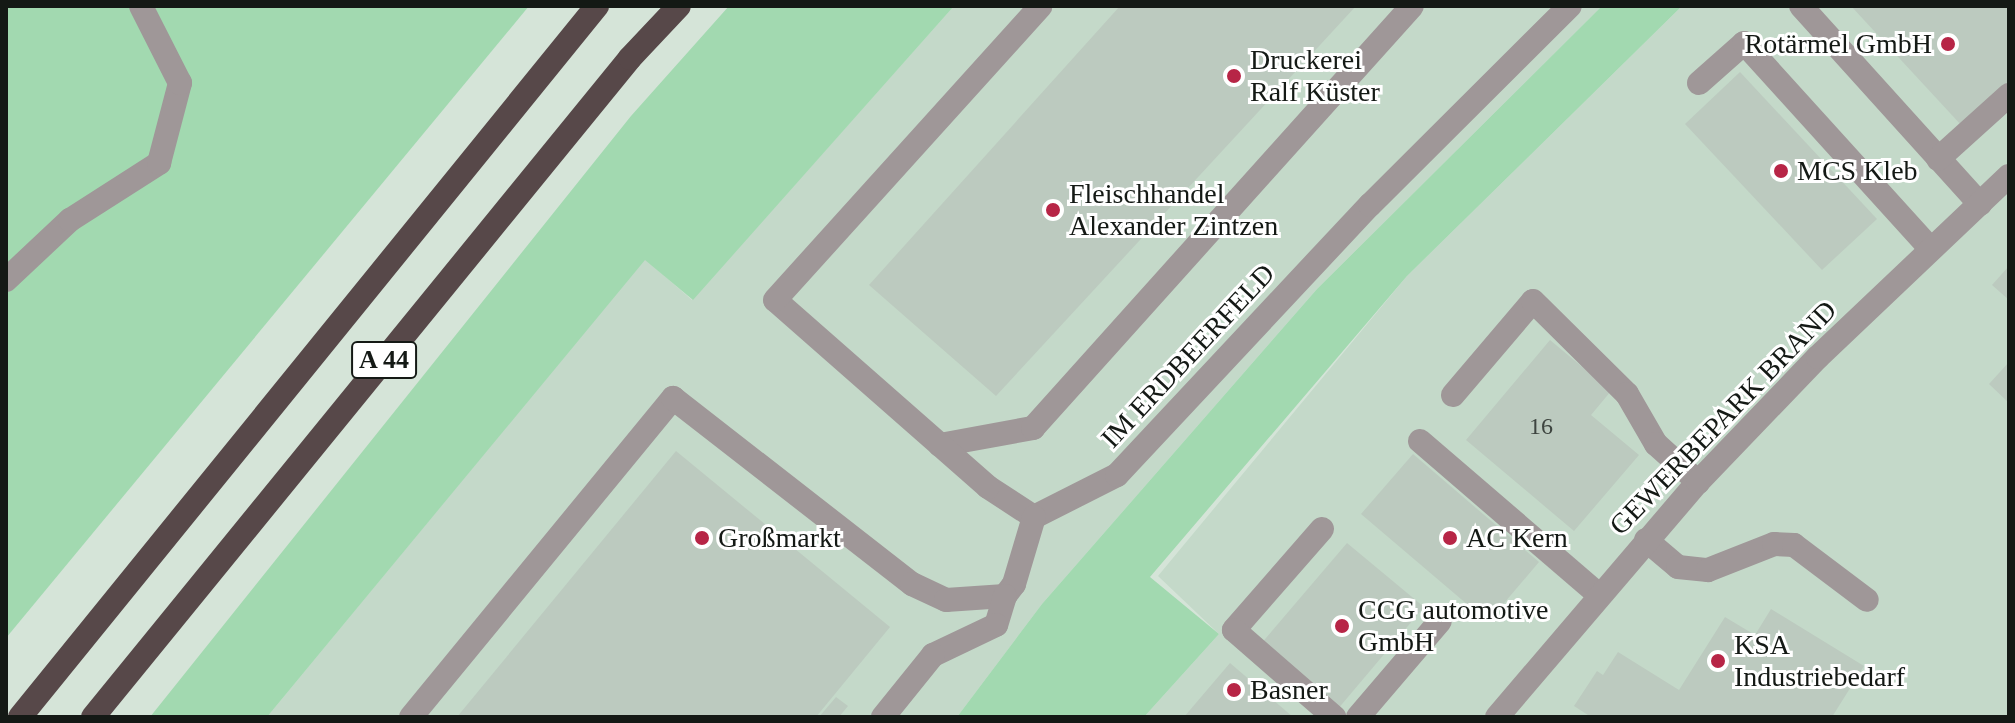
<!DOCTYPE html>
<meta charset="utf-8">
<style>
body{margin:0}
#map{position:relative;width:2015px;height:723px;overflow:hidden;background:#d5e4d8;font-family:Georgia,serif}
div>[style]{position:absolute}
.built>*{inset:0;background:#c4d9c9}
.green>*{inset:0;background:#a2d9b0}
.building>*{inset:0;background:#bccabf}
.minor>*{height:24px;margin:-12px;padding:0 12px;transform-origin:12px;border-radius:12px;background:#9f9798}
.highway>*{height:24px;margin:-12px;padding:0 12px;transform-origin:12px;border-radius:12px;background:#574849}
.dots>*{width:22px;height:22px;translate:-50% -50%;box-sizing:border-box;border:4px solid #fff;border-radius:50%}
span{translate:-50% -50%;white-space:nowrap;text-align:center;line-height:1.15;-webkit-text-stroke:6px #fff;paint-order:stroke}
.number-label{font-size:24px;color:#3e4540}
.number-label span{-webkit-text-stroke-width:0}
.shield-label span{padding:2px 6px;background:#fff;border:2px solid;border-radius:6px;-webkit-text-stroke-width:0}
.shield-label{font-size:26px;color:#141915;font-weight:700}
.poi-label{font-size:28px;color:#141915}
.right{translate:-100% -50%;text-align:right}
.left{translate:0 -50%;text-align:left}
.street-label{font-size:28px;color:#141915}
.frame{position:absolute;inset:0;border:8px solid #141915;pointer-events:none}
</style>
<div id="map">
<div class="built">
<i style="clip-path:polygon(954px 6px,1602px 6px,1317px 289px,1042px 604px,957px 717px,267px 717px,645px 259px,692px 300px)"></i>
<i style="clip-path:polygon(1682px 6px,2009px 6px,2009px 717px,1144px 717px,1219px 634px,1158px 576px,1407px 276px)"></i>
</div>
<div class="green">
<i style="clip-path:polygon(6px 6px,529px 6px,6px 638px)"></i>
<i style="clip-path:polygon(729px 6px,954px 6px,693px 300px,645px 260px,267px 717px,150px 717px,631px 116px)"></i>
<i style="clip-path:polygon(1602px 6px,1682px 6px,1407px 276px,1150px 577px,1219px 634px,1144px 717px,957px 717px,1042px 604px,1317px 289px)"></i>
</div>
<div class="building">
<i style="clip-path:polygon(1120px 6px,1356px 6px,996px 396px,869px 285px)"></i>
<i style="clip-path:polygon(1851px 6px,2009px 6px,2009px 82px,1962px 126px)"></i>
<i style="clip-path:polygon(1740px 72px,1877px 219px,1822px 270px,1685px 124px)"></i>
<i style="clip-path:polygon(2009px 266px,2009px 300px,1992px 285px)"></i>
<i style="clip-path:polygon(1550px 340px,1611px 391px,1591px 415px,1639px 455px,1574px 531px,1466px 440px)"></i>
<i style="clip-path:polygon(2009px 362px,2009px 403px,1989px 384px)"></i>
<i style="clip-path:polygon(676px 451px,890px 627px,816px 717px,457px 717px)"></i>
<i style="clip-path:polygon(1413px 454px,1539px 562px,1488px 622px,1361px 514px)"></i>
<i style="clip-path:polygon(1347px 543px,1424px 607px,1337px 710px,1260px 645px)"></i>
<i style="clip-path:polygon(1771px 609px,1864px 666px,1832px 717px,1591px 717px,1574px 706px,1597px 671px,1603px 675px,1618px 652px,1679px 690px,1725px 617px,1755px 635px)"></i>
<i style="clip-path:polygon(1230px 663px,1293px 717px,1184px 717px)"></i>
<i style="clip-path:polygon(836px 697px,848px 706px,839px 717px,819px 717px)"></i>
</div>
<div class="minor">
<i style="left:1801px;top:6px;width:267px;rotate:47.9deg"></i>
<i style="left:1699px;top:83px;width:60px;rotate:-41.6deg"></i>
<i style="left:1744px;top:43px;width:278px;rotate:47.8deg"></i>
<i style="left:1938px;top:159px;width:96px;rotate:-42deg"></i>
<i style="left:6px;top:280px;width:88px;rotate:-43.2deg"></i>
<i style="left:70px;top:220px;width:106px;rotate:-32.6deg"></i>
<i style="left:159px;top:163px;width:83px;rotate:-75.3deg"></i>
<i style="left:180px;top:83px;width:86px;rotate:-116.9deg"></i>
<i style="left:1453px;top:395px;width:123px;rotate:-49.6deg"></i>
<i style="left:1533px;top:301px;width:132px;rotate:44.7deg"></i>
<i style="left:1627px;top:394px;width:58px;rotate:59.9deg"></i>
<i style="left:1656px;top:444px;width:57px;rotate:42.1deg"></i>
<i style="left:1420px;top:441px;width:235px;rotate:40.7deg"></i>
<i style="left:940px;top:445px;width:95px;rotate:-10.4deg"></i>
<i style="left:1033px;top:428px;width:567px;rotate:-48.07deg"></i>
<i style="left:1034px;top:517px;width:93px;rotate:-26.8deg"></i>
<i style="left:1117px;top:475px;width:370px;rotate:-46.9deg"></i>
<i style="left:1370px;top:205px;width:282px;rotate:-44.9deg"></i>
<i style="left:1034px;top:517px;width:55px;rotate:-146.9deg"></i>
<i style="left:988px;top:487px;width:283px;rotate:-138.7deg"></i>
<i style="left:775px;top:300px;width:396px;rotate:-47.9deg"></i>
<i style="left:1322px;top:529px;width:134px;rotate:131.1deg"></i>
<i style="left:1234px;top:630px;width:133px;rotate:41deg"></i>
<i style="left:1646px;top:540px;width:42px;rotate:40.2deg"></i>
<i style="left:1678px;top:567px;width:30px;rotate:6deg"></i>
<i style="left:1708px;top:570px;width:71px;rotate:-21.5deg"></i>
<i style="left:1774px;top:544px;width:20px;rotate:3deg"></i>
<i style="left:1794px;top:545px;width:91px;rotate:37deg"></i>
<i style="left:1005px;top:596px;width:15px;rotate:-53deg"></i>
<i style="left:1014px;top:584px;width:70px;rotate:-73.4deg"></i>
<i style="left:411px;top:717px;width:413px;rotate:-50.6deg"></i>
<i style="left:673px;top:398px;width:303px;rotate:37.9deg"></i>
<i style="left:912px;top:584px;width:38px;rotate:25deg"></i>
<i style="left:946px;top:600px;width:59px;rotate:-3.9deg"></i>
<i style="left:1005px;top:596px;width:30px;rotate:107deg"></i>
<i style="left:996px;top:625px;width:70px;rotate:154.5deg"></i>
<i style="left:933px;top:655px;width:80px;rotate:128.9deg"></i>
<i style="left:1358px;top:717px;width:126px;rotate:-49.5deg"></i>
<i style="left:1497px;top:717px;width:309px;rotate:-49.5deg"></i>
<i style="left:1698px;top:482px;width:173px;rotate:-46.2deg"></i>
<i style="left:1818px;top:357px;width:263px;rotate:-43.5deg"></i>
</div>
<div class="highway">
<i style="left:20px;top:717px;width:916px;rotate:-50.94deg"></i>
<i style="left:93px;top:717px;width:850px;rotate:-50.82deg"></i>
<i style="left:630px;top:58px;width:71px;rotate:-46.7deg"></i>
</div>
<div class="dots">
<i style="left:1948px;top:44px;background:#b72546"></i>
<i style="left:1234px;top:76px;background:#b72546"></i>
<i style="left:1781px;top:171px;background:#b72546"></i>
<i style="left:1053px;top:210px;background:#b72546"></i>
<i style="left:702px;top:538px;background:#b72546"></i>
<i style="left:1450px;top:538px;background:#b72546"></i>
<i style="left:1342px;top:626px;background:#b72546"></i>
<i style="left:1718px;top:661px;background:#b72546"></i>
<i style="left:1234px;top:690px;background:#b72546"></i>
</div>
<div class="number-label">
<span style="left:1541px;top:427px">16</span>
</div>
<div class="shield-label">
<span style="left:384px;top:360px">A 44</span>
</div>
<div class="poi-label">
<span class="right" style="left:1932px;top:44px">Rotärmel GmbH</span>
<span class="left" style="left:1250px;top:76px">Druckerei<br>Ralf Küster</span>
<span class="left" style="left:1797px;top:171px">MCS Kleb</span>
<span class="left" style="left:1069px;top:210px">Fleischhandel<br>Alexander Zintzen</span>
<span class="left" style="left:718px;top:538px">Großmarkt</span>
<span class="left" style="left:1466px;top:538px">AC Kern</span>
<span class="left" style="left:1358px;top:626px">CCG automotive<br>GmbH</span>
<span class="left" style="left:1734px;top:661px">KSA<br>Industriebedarf</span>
<span class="left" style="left:1250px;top:690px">Basner</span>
</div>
<div class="street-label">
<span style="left:1188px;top:356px;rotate:-47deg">IM ERDBEERFELD</span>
<span style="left:1723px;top:418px;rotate:-46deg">GEWERBEPARK BRAND</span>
</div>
<div class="frame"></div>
</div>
